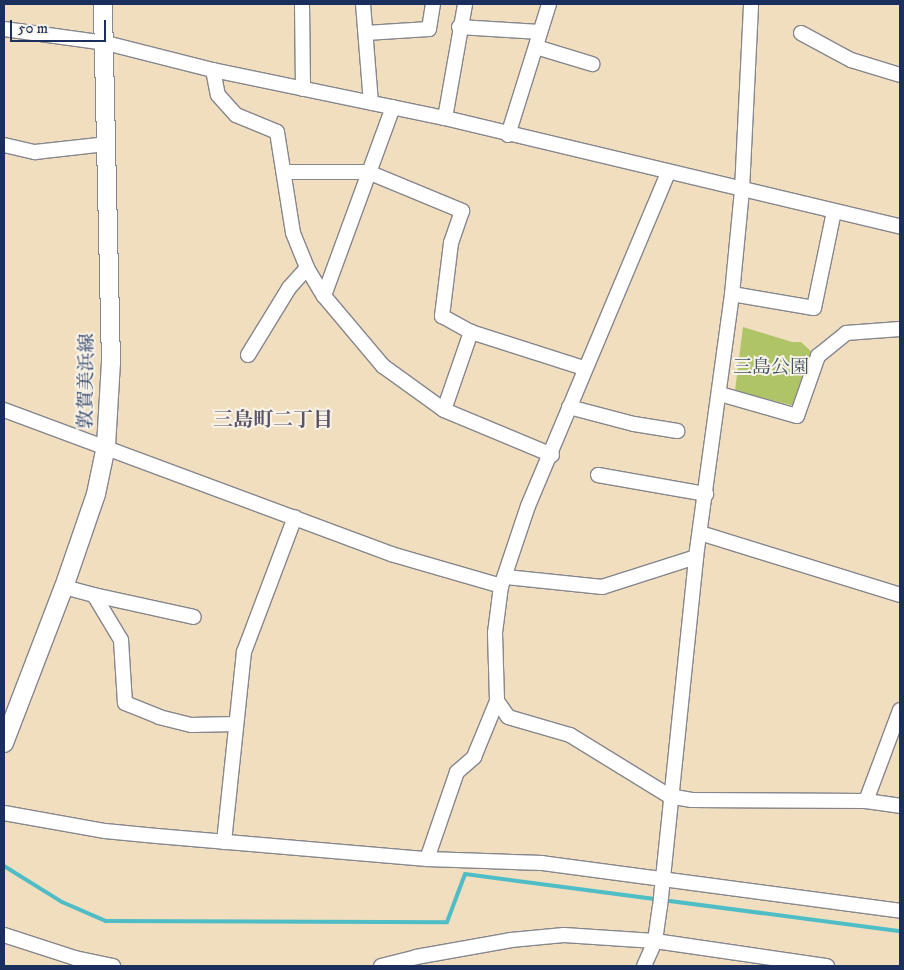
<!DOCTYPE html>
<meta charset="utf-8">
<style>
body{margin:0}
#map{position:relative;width:904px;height:970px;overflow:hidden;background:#f0debe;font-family:"IM FELL DW Pica","Noto Serif JP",serif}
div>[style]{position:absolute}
.green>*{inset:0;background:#afc367}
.stream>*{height:4px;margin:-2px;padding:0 2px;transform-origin:2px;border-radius:2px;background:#4fbdc6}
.roads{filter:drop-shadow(1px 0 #86868e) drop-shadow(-1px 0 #86868e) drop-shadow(0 1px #86868e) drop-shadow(0 -1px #86868e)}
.minor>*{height:14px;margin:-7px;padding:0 7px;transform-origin:7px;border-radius:7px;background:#fff}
.major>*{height:18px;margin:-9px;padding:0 9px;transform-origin:9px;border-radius:9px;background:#fff}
span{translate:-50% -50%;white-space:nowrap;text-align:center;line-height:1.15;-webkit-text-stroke:4px #f7f3e8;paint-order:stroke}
.park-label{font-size:19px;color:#405460}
.street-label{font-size:19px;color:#1b2f5e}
.neighbourhood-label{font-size:20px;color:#5d5467;font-weight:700}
.frame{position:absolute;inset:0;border:5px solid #1b2f5e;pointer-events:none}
.scale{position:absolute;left:10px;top:20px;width:96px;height:22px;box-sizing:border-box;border:2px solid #1b2f5e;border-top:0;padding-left:6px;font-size:15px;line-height:18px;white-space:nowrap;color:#1b2f5e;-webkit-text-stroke:4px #f7f3e8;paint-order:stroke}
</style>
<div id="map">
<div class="green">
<i style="clip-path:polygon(743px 327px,792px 342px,801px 342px,814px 354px,795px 406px,735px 391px)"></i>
</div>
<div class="stream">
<i style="left:4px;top:866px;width:68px;rotate:31.8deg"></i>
<i style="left:62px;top:902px;width:48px;rotate:23.4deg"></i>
<i style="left:106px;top:921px;width:341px;rotate:0.2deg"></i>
<i style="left:447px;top:922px;width:51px;rotate:-69.4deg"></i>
<i style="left:465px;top:874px;width:439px;rotate:7.5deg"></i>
</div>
<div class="roads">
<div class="minor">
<i style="left:302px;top:4px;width:85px;rotate:89.3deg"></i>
<i style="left:363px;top:4px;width:99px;rotate:85.4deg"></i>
<i style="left:459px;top:27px;width:81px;rotate:3.5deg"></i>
<i style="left:4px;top:29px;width:103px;rotate:7.8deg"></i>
<i style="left:106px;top:43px;width:110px;rotate:14.2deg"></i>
<i style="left:213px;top:70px;width:237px;rotate:11.7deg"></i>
<i style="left:445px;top:118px;width:468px;rotate:13.4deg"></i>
<i style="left:366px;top:33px;width:63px;rotate:-3.6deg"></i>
<i style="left:429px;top:29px;width:25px;rotate:-81deg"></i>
<i style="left:801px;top:33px;width:57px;rotate:28.4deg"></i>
<i style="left:851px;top:60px;width:51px;rotate:17deg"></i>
<i style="left:536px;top:47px;width:59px;rotate:16.9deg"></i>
<i style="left:213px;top:70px;width:25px;rotate:79deg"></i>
<i style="left:218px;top:95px;width:27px;rotate:48deg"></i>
<i style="left:236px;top:115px;width:44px;rotate:22.5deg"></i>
<i style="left:277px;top:132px;width:102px;rotate:81deg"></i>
<i style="left:293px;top:233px;width:38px;rotate:68deg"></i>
<i style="left:307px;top:268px;width:33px;rotate:59deg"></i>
<i style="left:393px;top:107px;width:201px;rotate:110.1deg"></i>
<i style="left:324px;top:296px;width:92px;rotate:49.9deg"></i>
<i style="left:383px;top:366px;width:75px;rotate:35.8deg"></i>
<i style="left:444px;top:410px;width:117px;rotate:22.6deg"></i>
<i style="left:445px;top:118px;width:116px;rotate:-80deg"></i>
<i style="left:508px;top:135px;width:137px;rotate:-72.6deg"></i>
<i style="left:4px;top:145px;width:32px;rotate:13deg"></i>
<i style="left:35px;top:152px;width:71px;rotate:-6.4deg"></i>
<i style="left:284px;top:172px;width:84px"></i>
<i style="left:368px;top:172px;width:102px;rotate:22.5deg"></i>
<i style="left:462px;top:211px;width:34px;rotate:109deg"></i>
<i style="left:451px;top:243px;width:74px;rotate:97deg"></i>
<i style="left:442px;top:316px;width:33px;rotate:29deg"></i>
<i style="left:668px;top:173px;width:361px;rotate:112.8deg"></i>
<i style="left:528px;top:506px;width:84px;rotate:108.6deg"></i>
<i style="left:501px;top:586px;width:47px;rotate:97.3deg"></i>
<i style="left:495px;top:633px;width:68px;rotate:88.3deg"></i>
<i style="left:497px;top:701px;width:19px;rotate:55deg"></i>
<i style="left:508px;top:717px;width:65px;rotate:16.2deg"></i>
<i style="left:570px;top:735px;width:116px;rotate:31.6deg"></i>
<i style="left:669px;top:796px;width:23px;rotate:10deg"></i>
<i style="left:692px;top:800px;width:174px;rotate:0.3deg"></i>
<i style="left:866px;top:801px;width:34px;rotate:8deg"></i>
<i style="left:732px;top:294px;width:83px;rotate:9.7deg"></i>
<i style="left:814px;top:308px;width:99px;rotate:-78.3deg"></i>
<i style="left:248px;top:355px;width:79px;rotate:-58.5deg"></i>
<i style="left:289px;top:288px;width:27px;rotate:-48deg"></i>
<i style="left:720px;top:394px;width:80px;rotate:15.9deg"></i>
<i style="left:797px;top:416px;width:64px;rotate:-70.7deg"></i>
<i style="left:818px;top:356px;width:36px;rotate:-39deg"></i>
<i style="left:846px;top:333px;width:54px;rotate:-4.2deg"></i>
<i style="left:569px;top:407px;width:67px;rotate:14.7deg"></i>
<i style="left:634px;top:424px;width:44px;rotate:9.2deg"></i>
<i style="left:4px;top:410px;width:413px;rotate:20.4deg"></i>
<i style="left:391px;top:554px;width:115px;rotate:16.2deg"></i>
<i style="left:444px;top:410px;width:83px;rotate:-70.9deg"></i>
<i style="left:471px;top:332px;width:119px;rotate:17.7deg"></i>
<i style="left:598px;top:475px;width:110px;rotate:10deg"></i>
<i style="left:700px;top:533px;width:209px;rotate:17.2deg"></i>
<i style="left:506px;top:577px;width:97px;rotate:5.9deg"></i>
<i style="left:602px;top:587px;width:99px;rotate:-17.7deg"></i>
<i style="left:64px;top:587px;width:31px;rotate:15deg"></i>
<i style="left:94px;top:595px;width:52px;rotate:59deg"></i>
<i style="left:121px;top:640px;width:63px;rotate:86.4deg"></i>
<i style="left:125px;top:703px;width:37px;rotate:22deg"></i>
<i style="left:159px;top:717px;width:33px;rotate:14deg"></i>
<i style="left:191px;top:725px;width:44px;rotate:-1.3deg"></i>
<i style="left:94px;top:595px;width:102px;rotate:12.4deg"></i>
<i style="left:866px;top:801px;width:97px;rotate:-69.5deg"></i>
<i style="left:4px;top:813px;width:103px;rotate:10.1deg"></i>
<i style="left:105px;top:831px;width:52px;rotate:5.5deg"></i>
<i style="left:157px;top:836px;width:271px;rotate:4.9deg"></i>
<i style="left:427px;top:859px;width:115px;rotate:2deg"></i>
<i style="left:542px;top:863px;width:361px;rotate:7.6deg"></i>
<i style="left:224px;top:842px;width:191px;rotate:-84deg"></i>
<i style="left:244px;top:652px;width:144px;rotate:-69.3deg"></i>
<i style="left:427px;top:859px;width:92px;rotate:-71deg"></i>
<i style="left:457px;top:772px;width:23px;rotate:-41deg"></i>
<i style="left:474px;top:757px;width:61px;rotate:-67.7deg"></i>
<i style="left:4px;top:935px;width:75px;rotate:17.9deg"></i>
<i style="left:75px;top:958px;width:39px;rotate:12deg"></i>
<i style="left:381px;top:966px;width:36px;rotate:-14deg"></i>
<i style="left:416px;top:957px;width:97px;rotate:-10.1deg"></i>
<i style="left:511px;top:940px;width:53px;rotate:-5.4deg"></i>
<i style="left:564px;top:935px;width:91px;rotate:3.8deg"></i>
<i style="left:655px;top:941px;width:174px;rotate:8.3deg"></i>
<i style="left:644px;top:966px;width:27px;rotate:-66deg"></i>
<i style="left:655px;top:941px;width:34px;rotate:-82deg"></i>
<i style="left:660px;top:907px;width:352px;rotate:-84.1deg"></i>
<i style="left:696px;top:557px;width:265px;rotate:-82.2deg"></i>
<i style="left:732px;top:294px;width:104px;rotate:-84.5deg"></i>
<i style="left:742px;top:190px;width:186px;rotate:-87.2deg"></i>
</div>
<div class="major">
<i style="left:4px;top:743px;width:167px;rotate:-69deg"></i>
<i style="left:64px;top:587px;width:98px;rotate:-71deg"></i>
<i style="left:96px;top:494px;width:49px;rotate:-78.2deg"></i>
<i style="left:106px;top:446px;width:83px;rotate:-86.6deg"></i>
<i style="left:111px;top:363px;width:359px;rotate:-91.3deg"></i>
</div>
</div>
<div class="park-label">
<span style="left:771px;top:368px">三島公園</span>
</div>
<div class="street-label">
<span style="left:87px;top:381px;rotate:-89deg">敦賀美浜線</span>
</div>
<div class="neighbourhood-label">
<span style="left:273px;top:420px">三島町二丁目</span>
</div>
<div class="frame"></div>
<div class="scale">50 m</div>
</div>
